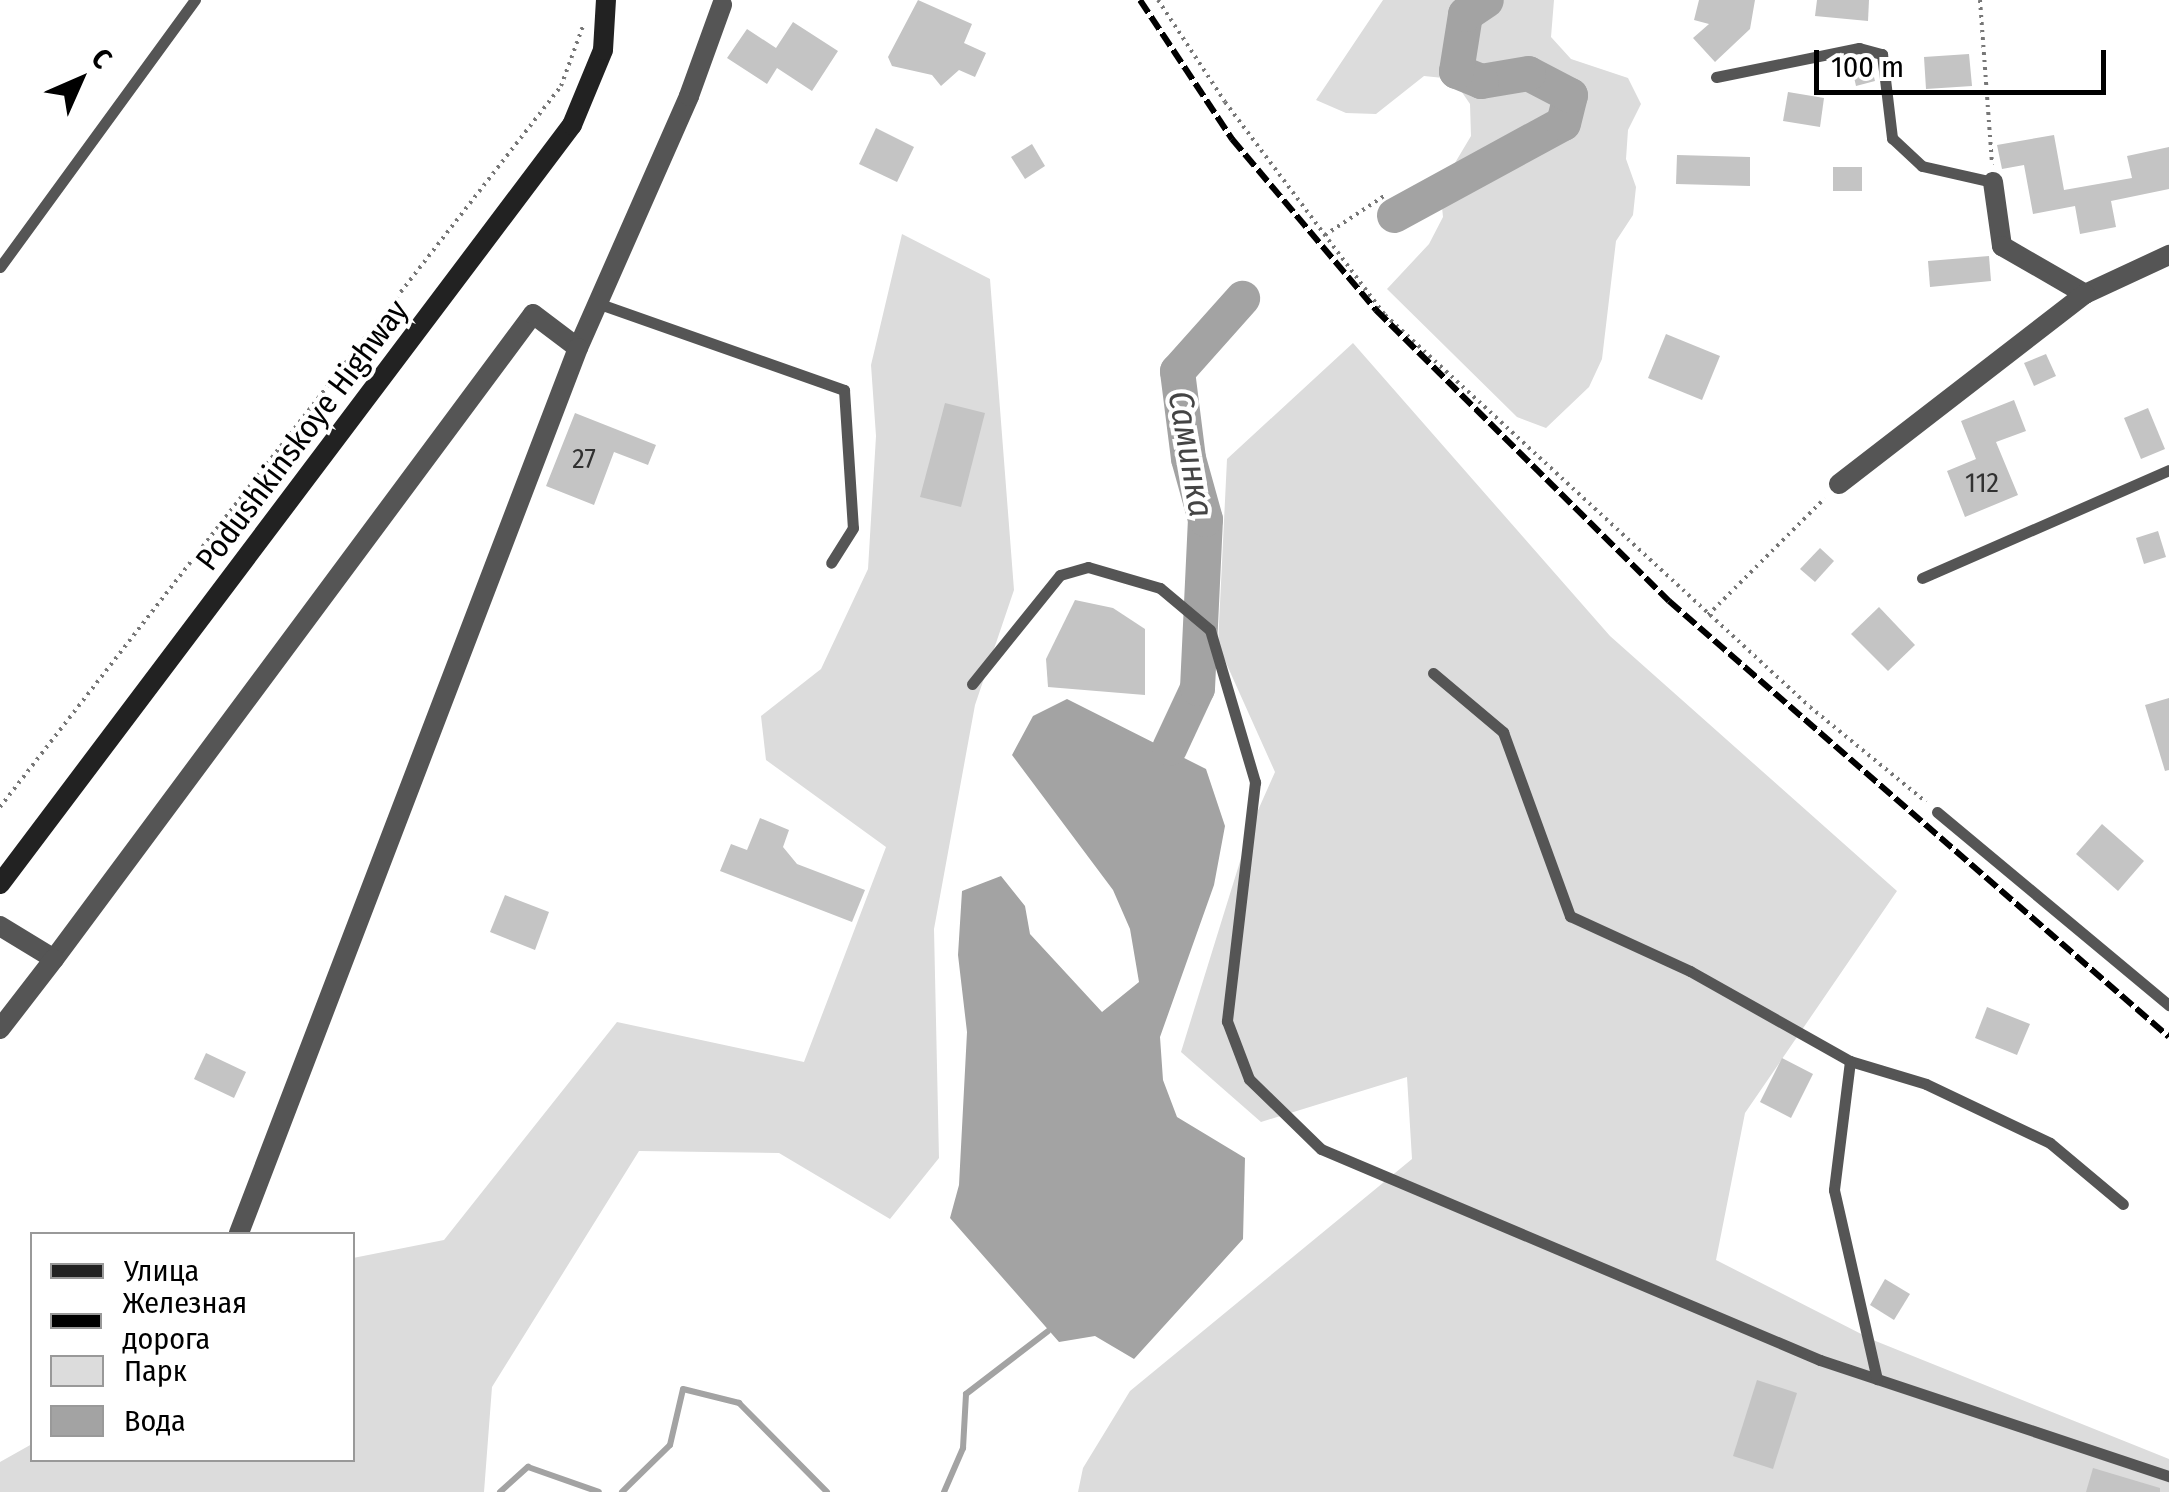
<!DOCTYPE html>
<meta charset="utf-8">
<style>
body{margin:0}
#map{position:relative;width:2169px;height:1492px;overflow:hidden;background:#fff;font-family:"Fira Sans Condensed",sans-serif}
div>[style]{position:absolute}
.green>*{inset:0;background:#dcdcdc}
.water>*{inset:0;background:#a3a3a3}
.stream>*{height:6px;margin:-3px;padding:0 3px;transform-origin:3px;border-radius:3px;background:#a3a3a3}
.river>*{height:35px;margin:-17.5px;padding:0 17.5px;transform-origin:17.5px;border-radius:17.5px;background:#a3a3a3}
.building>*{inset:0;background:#c4c4c4}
.path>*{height:4px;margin-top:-2px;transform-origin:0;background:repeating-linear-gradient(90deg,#777 0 2.5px,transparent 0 7.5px)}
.service>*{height:11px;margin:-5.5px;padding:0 5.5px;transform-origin:5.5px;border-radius:5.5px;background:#555}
.minor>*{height:20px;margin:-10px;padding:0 10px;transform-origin:10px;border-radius:10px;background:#555}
.secondary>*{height:20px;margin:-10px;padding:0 10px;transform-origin:10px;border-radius:10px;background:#222}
.rail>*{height:6px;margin-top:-3px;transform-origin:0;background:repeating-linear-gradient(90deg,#000 0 15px,transparent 0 20px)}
span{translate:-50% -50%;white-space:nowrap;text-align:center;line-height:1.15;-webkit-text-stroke:8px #fff;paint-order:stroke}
.number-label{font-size:28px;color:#313131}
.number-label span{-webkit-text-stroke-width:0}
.street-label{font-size:32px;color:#000}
.water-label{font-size:35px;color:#444;font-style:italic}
.legend{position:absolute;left:30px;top:1232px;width:325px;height:230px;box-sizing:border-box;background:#fff;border:2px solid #999;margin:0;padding:12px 18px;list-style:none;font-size:30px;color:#000}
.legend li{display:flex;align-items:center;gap:20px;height:50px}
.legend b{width:50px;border:2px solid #999}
.north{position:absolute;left:30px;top:30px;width:100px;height:100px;-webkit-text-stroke:8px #fff;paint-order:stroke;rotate:45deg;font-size:28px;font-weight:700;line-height:40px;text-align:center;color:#000}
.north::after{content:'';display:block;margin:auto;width:35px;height:45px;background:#000;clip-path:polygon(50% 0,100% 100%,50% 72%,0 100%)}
.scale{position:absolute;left:1814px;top:50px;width:292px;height:45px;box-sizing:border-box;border:5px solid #000;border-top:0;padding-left:12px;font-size:30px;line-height:35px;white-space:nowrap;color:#000;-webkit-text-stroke:8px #fff;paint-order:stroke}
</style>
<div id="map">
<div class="green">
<i style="clip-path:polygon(1383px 0,1554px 0,1551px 37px,1571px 59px,1628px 78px,1641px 104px,1628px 130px,1626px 159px,1636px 187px,1633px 215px,1616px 241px,1602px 359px,1589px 387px,1546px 428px,1517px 417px,1387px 289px,1429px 244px,1443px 217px,1440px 188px,1471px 136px,1470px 104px,1453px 79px,1424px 76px,1376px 114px,1346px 113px,1316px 100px)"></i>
<i style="clip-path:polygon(902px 234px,990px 279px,1014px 590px,975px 705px,934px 929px,939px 1158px,890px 1219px,779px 1153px,639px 1151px,492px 1387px,484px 1492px,0 1492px,0 1462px,32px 1444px,32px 1460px,352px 1460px,353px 1258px,444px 1240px,617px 1022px,804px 1062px,886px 847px,766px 760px,761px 716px,821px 669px,868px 569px,876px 436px,871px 365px)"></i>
<i style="clip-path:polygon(1353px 343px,1610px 636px,1897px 891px,1745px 1113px,1716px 1260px,1873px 1340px,2169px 1459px,2169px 1492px,1078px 1492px,1083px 1468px,1130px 1391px,1412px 1159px,1407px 1077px,1261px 1122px,1181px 1052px,1251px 826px,1275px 772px,1218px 645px,1227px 459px)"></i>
</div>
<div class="water">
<i style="clip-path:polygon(1067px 699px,1206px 769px,1225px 826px,1214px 885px,1160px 1037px,1163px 1080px,1177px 1117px,1245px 1158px,1243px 1239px,1134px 1359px,1095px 1336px,1059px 1342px,950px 1218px,959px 1185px,967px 1032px,958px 955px,962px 891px,1001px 876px,1025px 906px,1030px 934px,1102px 1012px,1139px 982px,1130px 929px,1113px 890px,1012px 755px,1033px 716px)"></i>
</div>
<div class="stream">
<i style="left:500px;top:1492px;width:38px;rotate:-42deg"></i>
<i style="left:528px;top:1467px;width:75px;rotate:19.4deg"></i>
<i style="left:622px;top:1492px;width:67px;rotate:-44.4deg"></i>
<i style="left:670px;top:1445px;width:57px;rotate:-76.9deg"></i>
<i style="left:683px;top:1389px;width:58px;rotate:14deg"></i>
<i style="left:739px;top:1403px;width:125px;rotate:45.3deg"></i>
<i style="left:944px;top:1492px;width:48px;rotate:-66.6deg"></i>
<i style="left:963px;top:1448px;width:54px;rotate:-86.8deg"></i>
<i style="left:966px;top:1394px;width:103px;rotate:-37.5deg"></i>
</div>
<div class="river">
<i style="left:1394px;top:215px;width:192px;rotate:-28.6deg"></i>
<i style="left:1563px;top:123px;width:29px;rotate:-76deg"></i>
<i style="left:1570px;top:95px;width:47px;rotate:-152.4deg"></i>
<i style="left:1528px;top:73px;width:48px;rotate:170.3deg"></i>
<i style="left:1481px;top:81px;width:27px;rotate:-158deg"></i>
<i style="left:1456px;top:71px;width:58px;rotate:-81deg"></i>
<i style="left:1465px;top:14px;width:25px;rotate:-34deg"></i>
<i style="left:1169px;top:748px;width:66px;rotate:-65deg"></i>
<i style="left:1197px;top:688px;width:169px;rotate:-87.3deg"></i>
<i style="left:1205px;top:519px;width:63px;rotate:-105.6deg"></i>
<i style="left:1188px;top:458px;width:88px;rotate:-97.2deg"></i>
<i style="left:1177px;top:371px;width:98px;rotate:-48.3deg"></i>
</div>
<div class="building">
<i style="clip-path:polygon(918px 0,972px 24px,964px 43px,986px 53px,975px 77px,959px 70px,941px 86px,932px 75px,892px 66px,888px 57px)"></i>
<i style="clip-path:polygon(1699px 0,1755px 0,1750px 29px,1715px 62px,1693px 38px,1709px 24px,1694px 20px)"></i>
<i style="clip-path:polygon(1817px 0,1869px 0,1868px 21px,1815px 16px)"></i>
<i style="clip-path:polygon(793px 22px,838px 51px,812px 91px,777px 68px,767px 84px,727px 58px,747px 29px,776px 48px)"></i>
<i style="clip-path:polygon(1969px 54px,1972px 86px,1926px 89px,1924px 57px)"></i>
<i style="clip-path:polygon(1870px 61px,1875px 81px,1856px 86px,1851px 64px)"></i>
<i style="clip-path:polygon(1788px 92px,1824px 98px,1820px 127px,1783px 121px)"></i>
<i style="clip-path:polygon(876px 128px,914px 147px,897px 182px,859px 164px)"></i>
<i style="clip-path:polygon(2054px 135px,2064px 190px,2132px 178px,2127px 156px,2169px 147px,2169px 189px,2111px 201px,2116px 227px,2080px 234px,2075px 206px,2033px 214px,2024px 165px,2002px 169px,1997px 145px)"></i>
<i style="clip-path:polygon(1032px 144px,1045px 166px,1025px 179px,1011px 157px)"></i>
<i style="clip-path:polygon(1677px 155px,1750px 157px,1750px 186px,1676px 184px)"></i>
<i style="clip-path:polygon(1833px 167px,1862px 167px,1862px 191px,1833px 191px)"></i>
<i style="clip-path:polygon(1989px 256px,1991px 281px,1930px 287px,1928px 261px)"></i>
<i style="clip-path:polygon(1666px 334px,1720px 356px,1702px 400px,1648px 378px)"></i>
<i style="clip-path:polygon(2046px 354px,2056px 376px,2034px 386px,2024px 363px)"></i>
<i style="clip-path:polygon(2014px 400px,2026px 431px,1996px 442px,2018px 495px,1965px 517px,1947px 471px,1976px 459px,1961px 421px)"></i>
<i style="clip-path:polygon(945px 403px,985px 413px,961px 507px,920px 497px)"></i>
<i style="clip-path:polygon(2148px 408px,2165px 449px,2141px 459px,2124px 418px)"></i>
<i style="clip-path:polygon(575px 413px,656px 445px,648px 465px,614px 452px,594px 505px,546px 486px)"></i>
<i style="clip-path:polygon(2158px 531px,2166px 557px,2144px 564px,2136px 538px)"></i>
<i style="clip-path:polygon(1820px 548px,1834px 561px,1815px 582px,1800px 569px)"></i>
<i style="clip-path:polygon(1075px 600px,1113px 608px,1145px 629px,1145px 695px,1048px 687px,1046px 659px)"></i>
<i style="clip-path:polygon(1879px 607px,1915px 645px,1888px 671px,1851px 634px)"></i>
<i style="clip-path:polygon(2169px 698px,2169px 770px,2165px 771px,2145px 705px)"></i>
<i style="clip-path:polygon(760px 818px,789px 830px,783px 847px,797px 864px,865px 890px,852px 922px,720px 871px,731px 844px,747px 850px)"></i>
<i style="clip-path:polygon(2102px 824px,2144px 861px,2118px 891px,2076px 854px)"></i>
<i style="clip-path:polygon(505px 895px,549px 912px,535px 950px,490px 932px)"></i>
<i style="clip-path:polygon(1987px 1007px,2030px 1024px,2017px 1055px,1975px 1038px)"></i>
<i style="clip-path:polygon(206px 1053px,246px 1072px,234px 1098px,194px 1079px)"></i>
<i style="clip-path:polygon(1782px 1058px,1813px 1074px,1791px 1118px,1760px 1102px)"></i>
<i style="clip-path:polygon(1885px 1279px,1910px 1294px,1894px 1320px,1870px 1305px)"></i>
<i style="clip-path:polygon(1757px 1380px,1797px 1393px,1773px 1469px,1733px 1456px)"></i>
<i style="clip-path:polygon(2093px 1468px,2160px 1488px,2160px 1492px,2086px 1492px)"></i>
</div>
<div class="path">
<i style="left:1158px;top:0;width:122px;rotate:56.7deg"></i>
<i style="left:1225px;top:102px;width:266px;rotate:53.1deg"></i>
<i style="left:1385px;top:315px;width:578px;rotate:42.69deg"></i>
<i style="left:1810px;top:707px;width:150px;rotate:39.3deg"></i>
<i style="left:1980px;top:0;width:165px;rotate:85.8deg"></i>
<i style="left:1325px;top:235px;width:71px;rotate:-33.5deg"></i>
<i style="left:1708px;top:615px;width:165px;rotate:-45deg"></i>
<i style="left:0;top:807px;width:914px;rotate:-52.11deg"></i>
<i style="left:561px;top:86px;width:67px;rotate:-69.9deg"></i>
</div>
<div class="service">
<i style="left:1716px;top:77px;width:146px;rotate:-11.5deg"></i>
<i style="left:1859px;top:48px;width:24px;rotate:15deg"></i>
<i style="left:1882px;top:54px;width:85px;rotate:83.2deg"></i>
<i style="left:1892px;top:138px;width:41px;rotate:43deg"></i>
<i style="left:1922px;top:166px;width:73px;rotate:12.7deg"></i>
<i style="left:0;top:267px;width:331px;rotate:-53.9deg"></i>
<i style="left:597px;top:303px;width:262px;rotate:19.4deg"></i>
<i style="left:844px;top:390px;width:138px;rotate:86.3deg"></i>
<i style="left:853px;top:528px;width:41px;rotate:122.2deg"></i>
<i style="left:1922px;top:578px;width:270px;rotate:-23.6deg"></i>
<i style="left:1433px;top:673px;width:92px;rotate:40.1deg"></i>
<i style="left:1503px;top:732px;width:196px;rotate:70deg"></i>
<i style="left:1570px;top:916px;width:132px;rotate:24.6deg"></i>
<i style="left:1690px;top:971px;width:184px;rotate:29.4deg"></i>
<i style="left:1850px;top:1061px;width:79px;rotate:16.8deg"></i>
<i style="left:1926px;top:1084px;width:137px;rotate:25.4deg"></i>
<i style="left:2050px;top:1143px;width:95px;rotate:39.9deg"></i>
<i style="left:972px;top:684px;width:140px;rotate:-51.1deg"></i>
<i style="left:1060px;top:575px;width:29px;rotate:-16deg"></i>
<i style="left:1088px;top:567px;width:75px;rotate:16.3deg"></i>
<i style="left:1160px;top:588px;width:65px;rotate:40deg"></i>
<i style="left:1210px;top:630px;width:159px;rotate:73.5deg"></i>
<i style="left:1255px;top:782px;width:241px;rotate:96.7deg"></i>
<i style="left:1227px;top:1021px;width:62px;rotate:69.2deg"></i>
<i style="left:1249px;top:1079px;width:100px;rotate:44.2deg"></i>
<i style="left:1321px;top:1149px;width:542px;rotate:22.92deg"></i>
<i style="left:1820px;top:1360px;width:368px;rotate:18.4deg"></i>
<i style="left:1937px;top:812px;width:302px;rotate:39.8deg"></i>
<i style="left:1850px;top:1061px;width:130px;rotate:97.1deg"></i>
<i style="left:1834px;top:1190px;width:194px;rotate:77.2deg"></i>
</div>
<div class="minor">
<i style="left:1993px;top:182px;width:65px;rotate:82deg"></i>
<i style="left:2002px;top:246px;width:96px;rotate:30deg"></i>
<i style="left:2085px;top:294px;width:93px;rotate:-24.9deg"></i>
<i style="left:578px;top:348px;width:275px;rotate:-66.2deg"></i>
<i style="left:689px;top:96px;width:97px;rotate:-70.1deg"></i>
<i style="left:1839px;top:484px;width:311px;rotate:-37.7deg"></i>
<i style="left:0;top:926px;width:63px;rotate:31.4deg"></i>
<i style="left:54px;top:959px;width:803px;rotate:-53.4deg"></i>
<i style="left:533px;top:314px;width:56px;rotate:37.1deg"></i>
<i style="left:578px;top:348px;width:948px;rotate:110.96deg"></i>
<i style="left:0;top:1029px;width:88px;rotate:-52.4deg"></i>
</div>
<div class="secondary">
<i style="left:0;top:884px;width:950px;rotate:-53deg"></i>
<i style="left:572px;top:125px;width:81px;rotate:-67.5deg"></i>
<i style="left:603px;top:50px;width:50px;rotate:-86.6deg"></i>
</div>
<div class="rail">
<i style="left:1140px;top:0;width:167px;rotate:56.5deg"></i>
<i style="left:1232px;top:139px;width:224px;rotate:49.9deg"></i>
<i style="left:1376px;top:310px;width:413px;rotate:44.8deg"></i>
<i style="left:1669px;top:601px;width:663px;rotate:41.09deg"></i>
</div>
<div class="number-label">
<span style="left:584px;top:459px">27</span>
<span style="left:1982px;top:483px">112</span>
</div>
<div class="street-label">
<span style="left:302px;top:435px;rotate:-53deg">Podushkinskoye Highway</span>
</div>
<div class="water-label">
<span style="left:1191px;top:454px;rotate:80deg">Саминка</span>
</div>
<ul class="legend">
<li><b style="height:12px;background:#222"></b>Улица</li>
<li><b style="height:12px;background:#000"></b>Железная дорога</li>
<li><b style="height:28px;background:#dcdcdc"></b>Парк</li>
<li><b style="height:28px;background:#a3a3a3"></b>Вода</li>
</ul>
<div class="north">С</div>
<div class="scale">100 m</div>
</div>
